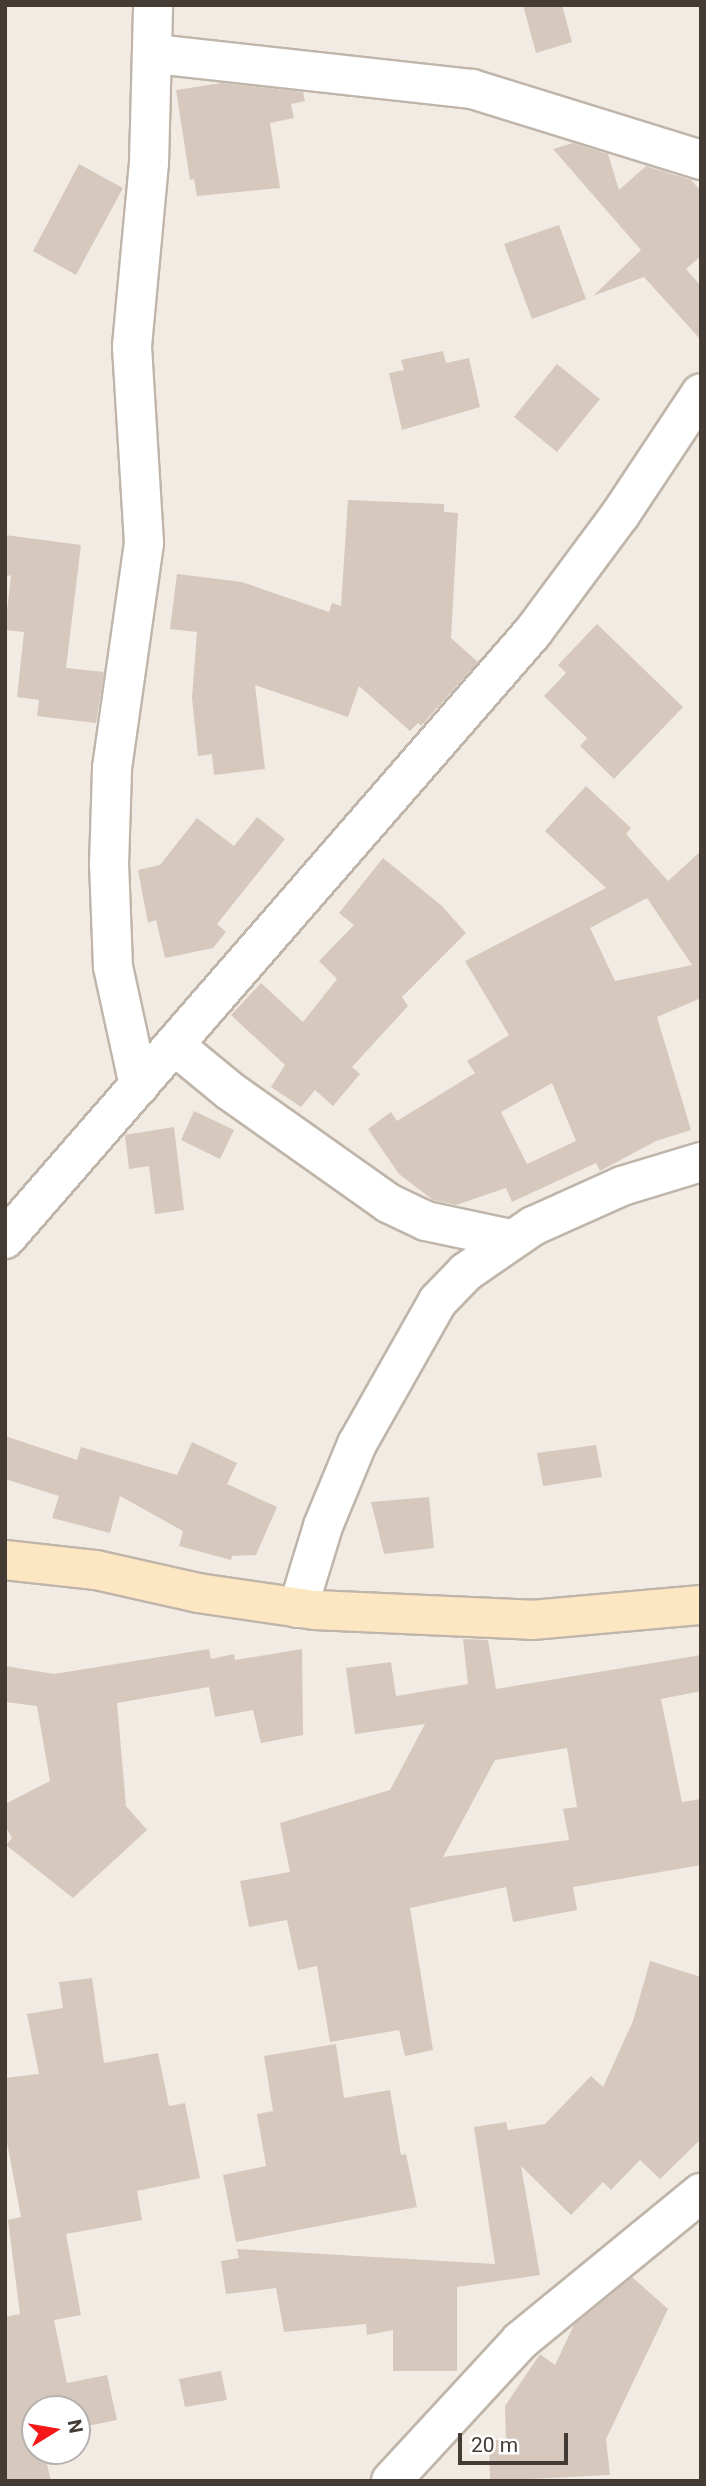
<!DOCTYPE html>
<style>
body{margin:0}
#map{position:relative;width:706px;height:2486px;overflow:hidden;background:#f2ebe4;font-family:Roboto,sans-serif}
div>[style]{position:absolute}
.building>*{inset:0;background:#d6c8bd}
.roads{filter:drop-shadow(2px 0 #c0b5aa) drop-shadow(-2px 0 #c0b5aa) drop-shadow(0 2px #c0b5aa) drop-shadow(0 -2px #c0b5aa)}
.street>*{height:38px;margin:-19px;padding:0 19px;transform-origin:19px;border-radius:19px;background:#fff}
.secondary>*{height:38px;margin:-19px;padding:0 19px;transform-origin:19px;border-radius:19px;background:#fde6c2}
span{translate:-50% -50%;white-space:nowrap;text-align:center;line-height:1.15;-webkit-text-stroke:7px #fff;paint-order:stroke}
.frame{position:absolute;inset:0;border:7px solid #443b34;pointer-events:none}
.north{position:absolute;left:21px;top:2395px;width:70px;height:70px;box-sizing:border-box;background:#fff;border:2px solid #b4b1ae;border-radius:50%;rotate:79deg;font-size:19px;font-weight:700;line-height:28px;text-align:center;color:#443b34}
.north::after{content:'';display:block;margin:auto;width:24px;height:32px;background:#f61719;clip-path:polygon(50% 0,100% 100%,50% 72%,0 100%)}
.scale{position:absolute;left:458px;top:2433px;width:110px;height:32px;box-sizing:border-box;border:4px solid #443b34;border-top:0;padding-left:9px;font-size:21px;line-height:24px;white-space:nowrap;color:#443b34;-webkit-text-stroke:5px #fff;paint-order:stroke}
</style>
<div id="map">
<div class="building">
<i style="clip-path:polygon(523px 5px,562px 5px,572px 42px,536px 53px)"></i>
<i style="clip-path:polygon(222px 83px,303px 92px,305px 101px,291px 104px,294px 118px,270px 123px,280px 188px,197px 196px,194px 179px,190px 180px,176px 90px)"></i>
<i style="clip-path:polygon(573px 143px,608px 154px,619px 190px,646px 166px,691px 180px,701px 191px,701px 256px,686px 269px,701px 286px,701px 340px,644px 277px,593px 296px,641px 250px,553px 149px)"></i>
<i style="clip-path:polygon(79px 164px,123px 188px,76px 275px,33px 251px)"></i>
<i style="clip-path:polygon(559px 225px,586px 299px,532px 319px,504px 244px)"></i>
<i style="clip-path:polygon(443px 351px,446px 363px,469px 358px,480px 407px,402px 430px,389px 373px,404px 370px,401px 360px)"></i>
<i style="clip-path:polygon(557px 364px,600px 399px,557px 452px,514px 417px)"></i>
<i style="clip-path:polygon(348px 500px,444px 504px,444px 512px,458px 513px,451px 638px,478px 662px,421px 726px,418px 723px,410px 731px,359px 686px,348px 717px,255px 685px,265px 769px,214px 775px,212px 754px,198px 756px,192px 698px,197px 632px,170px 629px,177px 574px,242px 582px,329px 612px,332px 603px,341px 606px)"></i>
<i style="clip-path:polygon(5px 535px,81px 545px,66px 668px,104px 672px,96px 723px,37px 716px,39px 700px,17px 697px,24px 632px,5px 630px,11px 575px,5px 577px)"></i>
<i style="clip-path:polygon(597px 624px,683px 707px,614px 779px,580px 746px,587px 738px,544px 696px,566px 673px,558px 665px)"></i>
<i style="clip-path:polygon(evenodd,586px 786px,631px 828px,626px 834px,668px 881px,701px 851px,701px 998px,657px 1017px,691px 1130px,656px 1141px,600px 1171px,596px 1163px,512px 1202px,506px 1188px,456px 1205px,433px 1200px,399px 1174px,368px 1129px,391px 1112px,397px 1121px,475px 1073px,467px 1061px,509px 1035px,465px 961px,606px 888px,545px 831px,586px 786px,647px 898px,692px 965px,615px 981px,590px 928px,647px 898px,586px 786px,552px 1083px,576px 1141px,527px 1164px,501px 1112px,552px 1083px)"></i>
<i style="clip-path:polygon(257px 817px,285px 839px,217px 924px,226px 932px,213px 948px,165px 958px,156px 920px,148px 923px,138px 870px,160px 865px,197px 818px,234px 846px)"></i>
<i style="clip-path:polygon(383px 858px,442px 906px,466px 933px,402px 997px,408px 1006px,352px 1067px,360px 1074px,333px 1106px,315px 1090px,301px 1107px,271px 1087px,285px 1065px,231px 1015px,261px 983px,303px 1022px,337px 979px,319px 961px,354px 925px,339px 913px)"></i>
<i style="clip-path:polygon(194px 1111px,234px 1130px,220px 1159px,181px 1140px)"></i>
<i style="clip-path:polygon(174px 1127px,184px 1210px,155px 1214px,149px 1166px,129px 1169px,125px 1135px)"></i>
<i style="clip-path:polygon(5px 1436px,77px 1460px,81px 1447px,177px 1475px,192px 1442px,237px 1463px,227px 1484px,277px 1507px,256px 1555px,232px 1556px,231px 1560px,179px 1546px,183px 1531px,120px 1496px,110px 1533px,52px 1518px,59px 1496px,5px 1479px)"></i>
<i style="clip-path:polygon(596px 1445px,602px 1477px,543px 1486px,537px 1453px)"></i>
<i style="clip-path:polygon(429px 1497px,434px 1548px,384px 1554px,371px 1502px)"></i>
<i style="clip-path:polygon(evenodd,463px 1639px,488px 1640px,496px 1689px,701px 1655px,701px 1691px,661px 1699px,682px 1802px,701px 1799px,701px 1865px,573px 1887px,577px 1910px,513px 1922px,506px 1887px,410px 1908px,433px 2050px,405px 2056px,399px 2030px,330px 2042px,317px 1966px,298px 1970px,287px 1920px,249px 1927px,240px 1881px,290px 1872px,280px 1823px,390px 1790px,425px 1724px,355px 1734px,346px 1668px,391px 1662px,396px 1696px,468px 1684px,463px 1639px,567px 1748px,577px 1807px,563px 1809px,569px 1840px,443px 1857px,495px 1760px,567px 1748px)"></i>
<i style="clip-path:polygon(209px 1649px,211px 1659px,234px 1654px,235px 1660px,302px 1649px,303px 1735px,261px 1743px,253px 1710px,215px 1717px,209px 1687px,117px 1703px,126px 1806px,147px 1830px,73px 1898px,6px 1845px,12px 1838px,5px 1825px,5px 1804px,50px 1781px,37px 1706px,5px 1702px,5px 1666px,54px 1674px)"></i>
<i style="clip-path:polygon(650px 1961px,701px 1977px,701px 2139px,660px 2179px,640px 2160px,611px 2190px,603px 2182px,571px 2215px,521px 2166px,540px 2275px,457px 2287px,457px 2371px,393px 2371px,393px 2330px,367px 2335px,366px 2324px,284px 2332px,276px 2288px,226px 2294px,221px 2261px,239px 2258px,237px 2249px,495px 2264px,474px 2127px,506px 2122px,508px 2130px,545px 2124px,591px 2076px,603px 2087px,633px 2021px)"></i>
<i style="clip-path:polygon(92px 1978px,104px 2063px,158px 2053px,169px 2106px,185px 2103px,200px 2178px,137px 2191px,142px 2220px,66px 2234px,81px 2315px,54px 2320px,67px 2383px,107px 2375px,117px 2420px,77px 2428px,77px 2409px,35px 2409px,35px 2451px,44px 2451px,51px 2481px,5px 2481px,5px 2317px,20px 2314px,8px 2220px,21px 2217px,5px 2132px,5px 2078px,39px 2074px,27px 2014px,63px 2008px,59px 1982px)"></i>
<i style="clip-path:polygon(336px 2044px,344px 2098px,390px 2090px,401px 2155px,406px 2154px,417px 2207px,236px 2242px,223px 2175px,266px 2166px,257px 2114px,273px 2111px,264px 2056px)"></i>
<i style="clip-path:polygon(632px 2277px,668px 2309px,606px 2439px,610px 2475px,490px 2481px,489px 2440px,506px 2440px,505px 2406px,540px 2354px,555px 2365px,574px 2325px)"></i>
<i style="clip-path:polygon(221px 2371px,227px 2400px,185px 2407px,179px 2379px)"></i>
</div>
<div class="roads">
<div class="street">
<i style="left:155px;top:54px;width:319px;rotate:6.3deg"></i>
<i style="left:472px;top:89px;width:240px;rotate:17.2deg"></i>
<i style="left:174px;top:1045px;width:72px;rotate:39.4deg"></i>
<i style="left:230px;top:1091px;width:194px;rotate:35.3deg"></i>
<i style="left:388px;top:1203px;width:42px;rotate:25.3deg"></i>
<i style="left:426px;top:1221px;width:87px;rotate:12deg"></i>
<i style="left:139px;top:1086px;width:122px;rotate:-102.3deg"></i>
<i style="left:113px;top:967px;width:102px;rotate:-92.2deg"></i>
<i style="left:109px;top:865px;width:97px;rotate:-88.2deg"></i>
<i style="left:112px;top:768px;width:227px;rotate:-81.9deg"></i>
<i style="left:144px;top:543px;width:197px;rotate:-93.5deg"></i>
<i style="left:132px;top:346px;width:184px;rotate:-84.7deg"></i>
<i style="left:149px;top:163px;width:158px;rotate:-88.5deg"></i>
<i style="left:5px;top:1239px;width:805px;rotate:-48.98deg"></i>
<i style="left:533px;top:632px;width:146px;rotate:-53.4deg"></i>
<i style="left:620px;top:515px;width:146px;rotate:-56.4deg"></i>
<i style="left:298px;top:1608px;width:86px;rotate:-73deg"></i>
<i style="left:323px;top:1526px;width:89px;rotate:-67.5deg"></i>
<i style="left:357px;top:1444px;width:164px;rotate:-60.5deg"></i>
<i style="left:438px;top:1301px;width:40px;rotate:-46deg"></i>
<i style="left:466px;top:1272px;width:81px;rotate:-34.5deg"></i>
<i style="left:533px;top:1226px;width:98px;rotate:-24.2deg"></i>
<i style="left:622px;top:1186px;width:83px;rotate:-16.9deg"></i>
<i style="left:391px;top:2481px;width:190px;rotate:-47.3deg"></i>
<i style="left:520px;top:2341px;width:234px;rotate:-39.3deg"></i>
</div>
<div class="secondary">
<i style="left:5px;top:1560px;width:92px;rotate:6.3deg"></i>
<i style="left:96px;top:1570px;width:105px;rotate:12.7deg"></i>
<i style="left:198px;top:1593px;width:118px;rotate:8.3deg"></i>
<i style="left:315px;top:1610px;width:217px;rotate:2.6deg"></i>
<i style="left:532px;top:1620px;width:170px;rotate:-5.1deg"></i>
</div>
</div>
<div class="frame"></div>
<div class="north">N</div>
<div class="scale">20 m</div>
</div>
